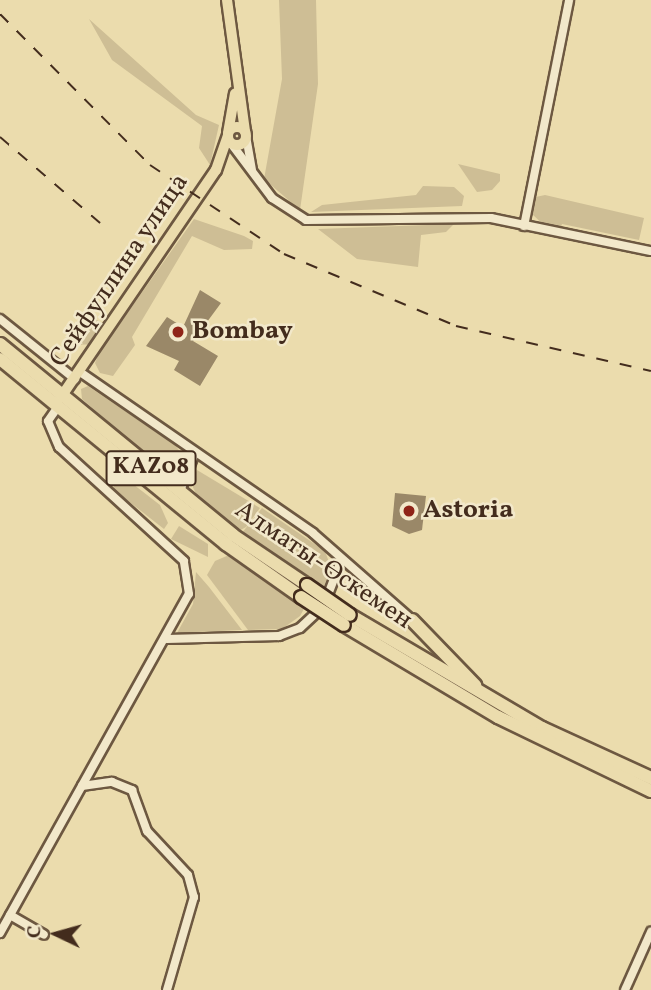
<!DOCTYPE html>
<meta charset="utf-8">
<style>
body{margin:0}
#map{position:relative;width:651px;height:990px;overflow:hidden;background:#ebdcad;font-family:Vollkorn,serif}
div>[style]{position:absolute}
.green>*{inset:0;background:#cebe95}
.building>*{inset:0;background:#9a8868}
.roads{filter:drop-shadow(2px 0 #6d5841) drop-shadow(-2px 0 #6d5841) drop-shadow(0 2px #6d5841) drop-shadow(0 -2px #6d5841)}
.minor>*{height:8px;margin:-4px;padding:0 4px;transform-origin:4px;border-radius:4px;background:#f2e8ca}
.major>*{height:10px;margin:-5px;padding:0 5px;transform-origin:5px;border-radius:5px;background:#ebdcad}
.major>.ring{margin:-5px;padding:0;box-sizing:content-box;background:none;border:10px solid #ebdcad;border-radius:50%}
.highway>*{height:12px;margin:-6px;padding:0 6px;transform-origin:6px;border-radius:6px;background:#ebdcad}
.rail>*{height:2px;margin-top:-1px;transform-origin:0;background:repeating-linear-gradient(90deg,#432c1d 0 12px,transparent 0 24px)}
.bridges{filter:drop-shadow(2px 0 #432c1d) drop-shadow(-2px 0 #432c1d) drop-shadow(0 2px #432c1d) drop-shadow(0 -2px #432c1d)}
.highway-bridge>*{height:12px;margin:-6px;padding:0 6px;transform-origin:6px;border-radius:6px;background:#ebdcad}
.dots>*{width:19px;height:19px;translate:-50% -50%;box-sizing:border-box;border:4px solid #f2e8ca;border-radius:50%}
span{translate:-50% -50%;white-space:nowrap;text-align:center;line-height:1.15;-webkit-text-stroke:5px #f2e8ca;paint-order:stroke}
.shield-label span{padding:2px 5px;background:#f2e8ca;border:2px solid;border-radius:5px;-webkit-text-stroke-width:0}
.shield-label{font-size:24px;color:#432c1d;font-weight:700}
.street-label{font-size:26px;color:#432c1d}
.poi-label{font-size:26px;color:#432c1d;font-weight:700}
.left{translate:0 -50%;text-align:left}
.north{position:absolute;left:21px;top:899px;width:70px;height:70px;-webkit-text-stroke:5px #f2e8ca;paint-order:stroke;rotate:275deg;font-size:19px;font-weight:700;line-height:28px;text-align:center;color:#432c1d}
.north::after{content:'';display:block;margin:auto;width:24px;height:32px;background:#432c1d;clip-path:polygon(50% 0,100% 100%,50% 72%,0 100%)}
</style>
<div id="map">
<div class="green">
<i style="clip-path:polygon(279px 0,316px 0,318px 84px,300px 210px,264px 179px,282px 79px)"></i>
<i style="clip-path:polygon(89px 19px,196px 115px,219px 125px,210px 165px,199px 148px,202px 126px,112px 60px)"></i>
<i style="clip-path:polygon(458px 164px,500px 174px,500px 181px,492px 190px,477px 192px)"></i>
<i style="clip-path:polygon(423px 186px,454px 187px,464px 196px,462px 206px,311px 212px,322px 205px,416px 195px)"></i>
<i style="clip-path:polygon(545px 195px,644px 218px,639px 240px,562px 224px,560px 230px,548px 229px,531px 213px,531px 198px)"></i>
<i style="clip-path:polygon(194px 219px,244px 236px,253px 241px,252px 249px,224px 250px,192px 236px,132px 337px,135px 345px,113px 376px,100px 373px,95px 363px,99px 353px)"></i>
<i style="clip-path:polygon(454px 224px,446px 232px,421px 235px,418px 267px,357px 259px,318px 229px)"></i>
<i style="clip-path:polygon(87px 312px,105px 326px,97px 344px,74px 345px,66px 337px)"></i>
<i style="clip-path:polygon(88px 386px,175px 445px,184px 457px,177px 482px,82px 399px,81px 389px)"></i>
<i style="clip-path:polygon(197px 470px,260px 508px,246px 527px,239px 531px,198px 498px,191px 483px)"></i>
<i style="clip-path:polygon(120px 474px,160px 505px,168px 523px,164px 529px,113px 489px)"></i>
<i style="clip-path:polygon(262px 508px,325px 551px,331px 568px,322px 591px,241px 534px)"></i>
<i style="clip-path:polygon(179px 526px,208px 544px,208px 557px,171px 539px)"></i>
<i style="clip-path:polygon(229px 555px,305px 607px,300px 616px,282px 629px,248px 630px,207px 575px,215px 561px)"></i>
<i style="clip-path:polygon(196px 572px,209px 587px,242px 630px,177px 633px,193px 604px)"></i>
</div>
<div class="building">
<i style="clip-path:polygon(200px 290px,221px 303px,193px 341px,218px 356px,200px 386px,174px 370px,179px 361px,146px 346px,167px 317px,183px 327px)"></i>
<i style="clip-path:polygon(395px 493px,426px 496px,422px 530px,409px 534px,392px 526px)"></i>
</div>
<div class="roads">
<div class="minor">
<i style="left:246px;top:136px;width:34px;rotate:80deg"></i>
<i style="left:230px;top:142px;width:70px;rotate:53.1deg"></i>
<i style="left:272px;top:198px;width:40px;rotate:32.9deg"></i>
<i style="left:306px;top:220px;width:185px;rotate:-0.6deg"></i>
<i style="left:491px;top:218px;width:163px;rotate:11.7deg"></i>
<i style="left:524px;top:226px;width:230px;rotate:-78.7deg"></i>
<i style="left:0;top:319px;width:96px;rotate:38.7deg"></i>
<i style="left:80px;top:372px;width:283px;rotate:34.6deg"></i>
<i style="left:313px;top:533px;width:132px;rotate:41.3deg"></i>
<i style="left:180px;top:491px;width:41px;rotate:-68.5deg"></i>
<i style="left:329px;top:592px;width:33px;rotate:-69deg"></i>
<i style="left:167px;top:639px;width:112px;rotate:-1.5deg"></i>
<i style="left:279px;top:636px;width:22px;rotate:-21deg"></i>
<i style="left:300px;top:628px;width:22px;rotate:-43deg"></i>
<i style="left:82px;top:786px;width:30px;rotate:-8deg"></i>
<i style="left:112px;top:782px;width:22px;rotate:22deg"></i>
<i style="left:132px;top:790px;width:44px;rotate:69.9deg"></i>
<i style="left:147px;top:831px;width:60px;rotate:47deg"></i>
<i style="left:188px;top:875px;width:23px;rotate:75deg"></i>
<i style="left:194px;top:897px;width:97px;rotate:106.2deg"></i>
<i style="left:10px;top:915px;width:39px;rotate:30deg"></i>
<i style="left:0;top:933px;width:388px;rotate:-60.9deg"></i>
<i style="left:189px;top:594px;width:33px;rotate:-99deg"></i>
<i style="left:184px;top:561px;width:169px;rotate:-137.6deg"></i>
<i style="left:59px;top:447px;width:28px;rotate:-113deg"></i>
<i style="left:48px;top:421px;width:16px;rotate:-55deg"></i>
<i style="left:625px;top:990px;width:64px;rotate:-65.9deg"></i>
</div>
<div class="major">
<i style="left:227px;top:0;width:133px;rotate:82.2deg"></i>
<i class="ring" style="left:228px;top:127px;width:8px;height:8px"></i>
<i style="left:228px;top:133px;width:40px;rotate:-80deg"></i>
<i style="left:61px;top:397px;width:275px;rotate:-55.7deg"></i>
<i style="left:216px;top:170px;width:37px;rotate:-71deg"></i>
</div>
<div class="highway">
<i style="left:0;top:344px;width:301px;rotate:39.3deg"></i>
<i style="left:233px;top:535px;width:89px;rotate:34deg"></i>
<i style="left:0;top:359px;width:292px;rotate:39.3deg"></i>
<i style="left:226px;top:544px;width:92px;rotate:35.2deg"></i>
<i style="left:350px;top:615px;width:223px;rotate:30.5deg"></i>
<i style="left:542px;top:728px;width:120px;rotate:24.6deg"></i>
<i style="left:412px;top:620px;width:91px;rotate:45.9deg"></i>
<i style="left:344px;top:625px;width:179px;rotate:30.9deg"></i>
<i style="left:498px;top:717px;width:170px;rotate:25.8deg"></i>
</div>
</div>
<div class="rail">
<i style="left:0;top:14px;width:213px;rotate:45.2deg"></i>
<i style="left:150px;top:165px;width:161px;rotate:33.6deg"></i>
<i style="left:284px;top:254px;width:186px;rotate:22.7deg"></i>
<i style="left:456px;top:326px;width:200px;rotate:13deg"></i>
<i style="left:0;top:137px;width:132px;rotate:40.7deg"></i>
</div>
<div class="bridges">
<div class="highway-bridge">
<i style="left:307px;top:585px;width:52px;rotate:34.9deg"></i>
<i style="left:301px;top:597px;width:51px;rotate:33.1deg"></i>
</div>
</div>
<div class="dots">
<i style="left:178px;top:332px;background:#8f2418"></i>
<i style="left:409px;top:511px;background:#8f2418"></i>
</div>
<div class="shield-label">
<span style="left:151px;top:468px">KAZ08</span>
</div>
<div class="street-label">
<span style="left:120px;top:271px;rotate:-56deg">Сейфуллина улица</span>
<span style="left:323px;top:566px;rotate:34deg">Алматы-Өскемен</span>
</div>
<div class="poi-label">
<span class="left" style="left:192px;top:332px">Bombay</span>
<span class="left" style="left:423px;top:511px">Astoria</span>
</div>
<div class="north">С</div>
</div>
